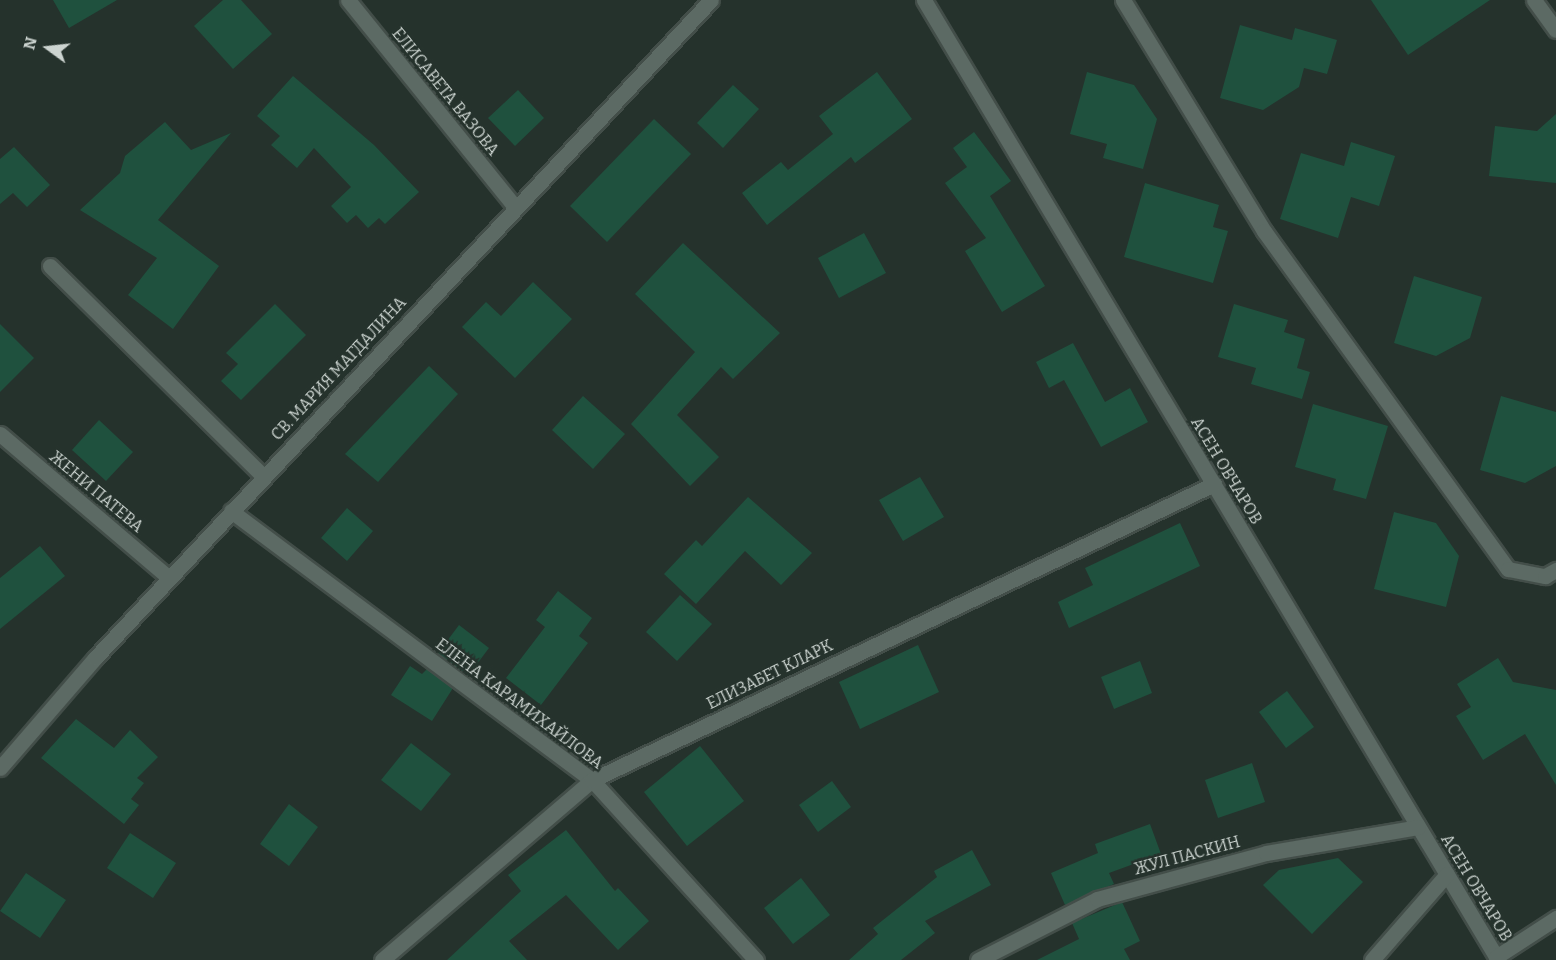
<!DOCTYPE html>
<meta charset="utf-8">
<style>
body{margin:0}
#map{position:relative;width:1556px;height:960px;overflow:hidden;background:#25322c;font-family:Bitter,serif}
div>[style]{position:absolute}
.building>*{inset:0;background:#1f513e}
.roads{filter:drop-shadow(2px 0 #434e49) drop-shadow(-2px 0 #434e49) drop-shadow(0 2px #434e49) drop-shadow(0 -2px #434e49)}
.minor>*{height:15px;margin:-7.5px;padding:0 7.5px;transform-origin:7.5px;border-radius:7.5px;background:#5c6a64}
span{translate:-50% -50%;white-space:nowrap;text-align:center;line-height:1.15;-webkit-text-stroke:4.5px #25322c;paint-order:stroke}
.street-label{font-size:16px;color:#ccd4d0}
.north{position:absolute;left:18px;top:18px;width:60px;height:60px;-webkit-text-stroke:4px #25322c;paint-order:stroke;rotate:285deg;font-size:16px;font-weight:700;line-height:24px;text-align:center;color:#ccd4d0}
.north::after{content:'';display:block;margin:auto;width:21px;height:27px;background:#ccd4d0;clip-path:polygon(50% 0,100% 100%,50% 72%,0 100%)}
</style>
<div id="map">
<div class="building">
<i style="clip-path:polygon(53px 0,117px 0,69px 28px)"></i>
<i style="clip-path:polygon(223px 0,241px 0,272px 34px,233px 69px,194px 26px)"></i>
<i style="clip-path:polygon(1371px 0,1490px 0,1408px 55px)"></i>
<i style="clip-path:polygon(1240px 25px,1292px 40px,1295px 28px,1337px 40px,1327px 74px,1304px 68px,1299px 87px,1263px 110px,1220px 98px)"></i>
<i style="clip-path:polygon(877px 72px,912px 119px,855px 163px,851px 157px,767px 225px,742px 193px,781px 162px,788px 170px,833px 134px,819px 116px)"></i>
<i style="clip-path:polygon(1087px 72px,1134px 85px,1157px 119px,1143px 169px,1103px 158px,1107px 144px,1070px 134px)"></i>
<i style="clip-path:polygon(293px 76px,374px 145px,419px 192px,385px 224px,379px 218px,368px 228px,356px 215px,347px 223px,331px 206px,351px 187px,314px 148px,297px 168px,271px 145px,280px 136px,257px 116px)"></i>
<i style="clip-path:polygon(733px 85px,759px 109px,723px 148px,697px 123px)"></i>
<i style="clip-path:polygon(518px 90px,544px 118px,515px 146px,488px 118px)"></i>
<i style="clip-path:polygon(1556px 114px,1556px 183px,1489px 176px,1495px 126px,1537px 131px)"></i>
<i style="clip-path:polygon(654px 119px,691px 154px,607px 242px,570px 206px)"></i>
<i style="clip-path:polygon(165px 122px,191px 150px,231px 133px,158px 220px,219px 266px,173px 329px,128px 295px,157px 258px,80px 210px,120px 173px,125px 156px)"></i>
<i style="clip-path:polygon(974px 132px,1011px 181px,990px 196px,1045px 286px,1002px 312px,965px 251px,986px 238px,945px 183px,967px 167px,953px 148px)"></i>
<i style="clip-path:polygon(1351px 142px,1395px 156px,1379px 206px,1351px 197px,1338px 238px,1280px 219px,1301px 153px,1344px 166px)"></i>
<i style="clip-path:polygon(14px 147px,50px 185px,27px 207px,13px 193px,0 204px,0 159px)"></i>
<i style="clip-path:polygon(1145px 183px,1219px 205px,1213px 227px,1228px 231px,1213px 283px,1124px 257px)"></i>
<i style="clip-path:polygon(864px 233px,886px 273px,839px 298px,818px 258px)"></i>
<i style="clip-path:polygon(683px 243px,780px 333px,733px 379px,721px 367px,677px 415px,719px 457px,690px 486px,631px 424px,695px 352px,635px 294px)"></i>
<i style="clip-path:polygon(1414px 276px,1482px 297px,1470px 338px,1436px 356px,1394px 343px)"></i>
<i style="clip-path:polygon(533px 282px,572px 319px,515px 378px,462px 327px,486px 302px,501px 316px)"></i>
<i style="clip-path:polygon(275px 304px,306px 335px,241px 400px,221px 381px,238px 364px,226px 353px)"></i>
<i style="clip-path:polygon(1234px 304px,1288px 320px,1284px 332px,1305px 339px,1297px 368px,1310px 372px,1302px 399px,1251px 384px,1256px 368px,1218px 357px)"></i>
<i style="clip-path:polygon(0 324px,34px 358px,0 392px)"></i>
<i style="clip-path:polygon(1073px 343px,1105px 402px,1130px 388px,1148px 422px,1101px 447px,1064px 380px,1049px 388px,1036px 362px)"></i>
<i style="clip-path:polygon(429px 366px,458px 394px,378px 482px,345px 454px)"></i>
<i style="clip-path:polygon(583px 396px,625px 434px,593px 469px,552px 430px)"></i>
<i style="clip-path:polygon(1501px 396px,1556px 412px,1556px 466px,1525px 483px,1480px 470px)"></i>
<i style="clip-path:polygon(1313px 404px,1388px 426px,1366px 499px,1333px 490px,1336px 479px,1295px 467px)"></i>
<i style="clip-path:polygon(99px 420px,133px 452px,106px 481px,72px 450px)"></i>
<i style="clip-path:polygon(920px 477px,944px 517px,903px 541px,879px 500px)"></i>
<i style="clip-path:polygon(748px 497px,812px 553px,781px 585px,745px 551px,696px 604px,664px 574px,696px 540px,702px 546px)"></i>
<i style="clip-path:polygon(347px 508px,373px 531px,347px 561px,321px 538px)"></i>
<i style="clip-path:polygon(1394px 512px,1436px 523px,1459px 556px,1446px 607px,1374px 589px)"></i>
<i style="clip-path:polygon(1180px 523px,1200px 566px,1069px 628px,1058px 602px,1093px 585px,1085px 568px)"></i>
<i style="clip-path:polygon(40px 546px,65px 576px,0 629px,0 578px)"></i>
<i style="clip-path:polygon(558px 591px,592px 618px,579px 636px,588px 643px,541px 705px,506px 678px,545px 627px,536px 620px)"></i>
<i style="clip-path:polygon(680px 595px,712px 624px,677px 661px,646px 632px)"></i>
<i style="clip-path:polygon(459px 625px,489px 648px,468px 676px,438px 653px)"></i>
<i style="clip-path:polygon(918px 645px,939px 692px,860px 729px,839px 682px)"></i>
<i style="clip-path:polygon(1498px 658px,1513px 682px,1556px 690px,1556px 785px,1525px 734px,1483px 760px,1456px 716px,1471px 707px,1457px 684px)"></i>
<i style="clip-path:polygon(1140px 661px,1152px 693px,1114px 709px,1101px 677px)"></i>
<i style="clip-path:polygon(410px 666px,422px 674px,427px 669px,453px 688px,432px 721px,391px 695px)"></i>
<i style="clip-path:polygon(1287px 691px,1314px 727px,1286px 748px,1259px 712px)"></i>
<i style="clip-path:polygon(76px 719px,114px 748px,130px 730px,158px 757px,137px 778px,144px 783px,131px 799px,139px 805px,124px 824px,41px 758px)"></i>
<i style="clip-path:polygon(411px 743px,451px 774px,421px 811px,381px 780px)"></i>
<i style="clip-path:polygon(700px 746px,744px 801px,687px 846px,644px 792px)"></i>
<i style="clip-path:polygon(1252px 763px,1265px 802px,1218px 818px,1205px 780px)"></i>
<i style="clip-path:polygon(832px 781px,851px 807px,818px 832px,799px 805px)"></i>
<i style="clip-path:polygon(289px 804px,318px 827px,289px 866px,260px 844px)"></i>
<i style="clip-path:polygon(1150px 824px,1161px 854px,1109px 873px,1114px 884px,1065px 905px,1051px 873px,1098px 853px,1095px 844px)"></i>
<i style="clip-path:polygon(566px 830px,615px 891px,618px 888px,649px 921px,618px 950px,566px 895px,509px 941px,527px 960px,447px 960px,521px 891px,508px 875px)"></i>
<i style="clip-path:polygon(130px 833px,176px 863px,153px 898px,107px 868px)"></i>
<i style="clip-path:polygon(972px 850px,991px 885px,925px 921px,935px 933px,901px 960px,849px 960px,878px 934px,873px 928px,937px 877px,934px 871px)"></i>
<i style="clip-path:polygon(1338px 858px,1363px 882px,1312px 934px,1263px 885px,1279px 870px)"></i>
<i style="clip-path:polygon(26px 873px,66px 900px,40px 938px,0 911px)"></i>
<i style="clip-path:polygon(801px 878px,830px 915px,793px 944px,764px 908px)"></i>
<i style="clip-path:polygon(1122px 902px,1140px 941px,1124px 949px,1130px 960px,1037px 960px,1079px 939px,1072px 923px)"></i>
</div>
<div class="roads">
<div class="minor">
<i style="left:348px;top:0;width:265px;rotate:51.1deg"></i>
<i style="left:924px;top:0;width:1119px;rotate:59.12deg"></i>
<i style="left:1123px;top:0;width:271px;rotate:58.6deg"></i>
<i style="left:1264px;top:231px;width:417px;rotate:54.2deg"></i>
<i style="left:1508px;top:569px;width:38px;rotate:11deg"></i>
<i style="left:1545px;top:576px;width:13px;rotate:-29deg"></i>
<i style="left:1534px;top:0;width:37px;rotate:54deg"></i>
<i style="left:50px;top:266px;width:299px;rotate:44.6deg"></i>
<i style="left:0;top:434px;width:222px;rotate:40.4deg"></i>
<i style="left:231px;top:511px;width:450px;rotate:36.7deg"></i>
<i style="left:592px;top:780px;width:244px;rotate:47.7deg"></i>
<i style="left:0;top:768px;width:145px;rotate:-49.2deg"></i>
<i style="left:95px;top:658px;width:901px;rotate:-46.89deg"></i>
<i style="left:1496px;top:957px;width:72px;rotate:-33deg"></i>
<i style="left:382px;top:960px;width:277px;rotate:-40.6deg"></i>
<i style="left:592px;top:780px;width:689px;rotate:-25.45deg"></i>
<i style="left:978px;top:960px;width:134px;rotate:-27.1deg"></i>
<i style="left:1097px;top:899px;width:175px;rotate:-15.2deg"></i>
<i style="left:1266px;top:853px;width:154px;rotate:-9.7deg"></i>
<i style="left:1372px;top:960px;width:114px;rotate:-48.9deg"></i>
</div>
</div>
<div class="street-label">
<span style="left:445px;top:92px;rotate:51deg">ЕЛИСАВЕТА ВАЗОВА</span>
<span style="left:339px;top:369px;rotate:-47deg">СВ. МАРИЯ МАГДАЛИНА</span>
<span style="left:1226px;top:471px;rotate:59deg">АСЕН ОВЧАРОВ</span>
<span style="left:96px;top:492px;rotate:40deg">ЖЕНИ ПАТЕВА</span>
<span style="left:770px;top:675px;rotate:-26deg">ЕЛИЗАБЕТ КЛАРК</span>
<span style="left:519px;top:704px;rotate:37deg">ЕЛЕНА КАРАМИХАЙЛОВА</span>
<span style="left:1187px;top:856px;rotate:-15deg">ЖУЛ ПАСКИН</span>
<span style="left:1476px;top:888px;rotate:59deg">АСЕН ОВЧАРОВ</span>
</div>
<div class="north">N</div>
</div>
